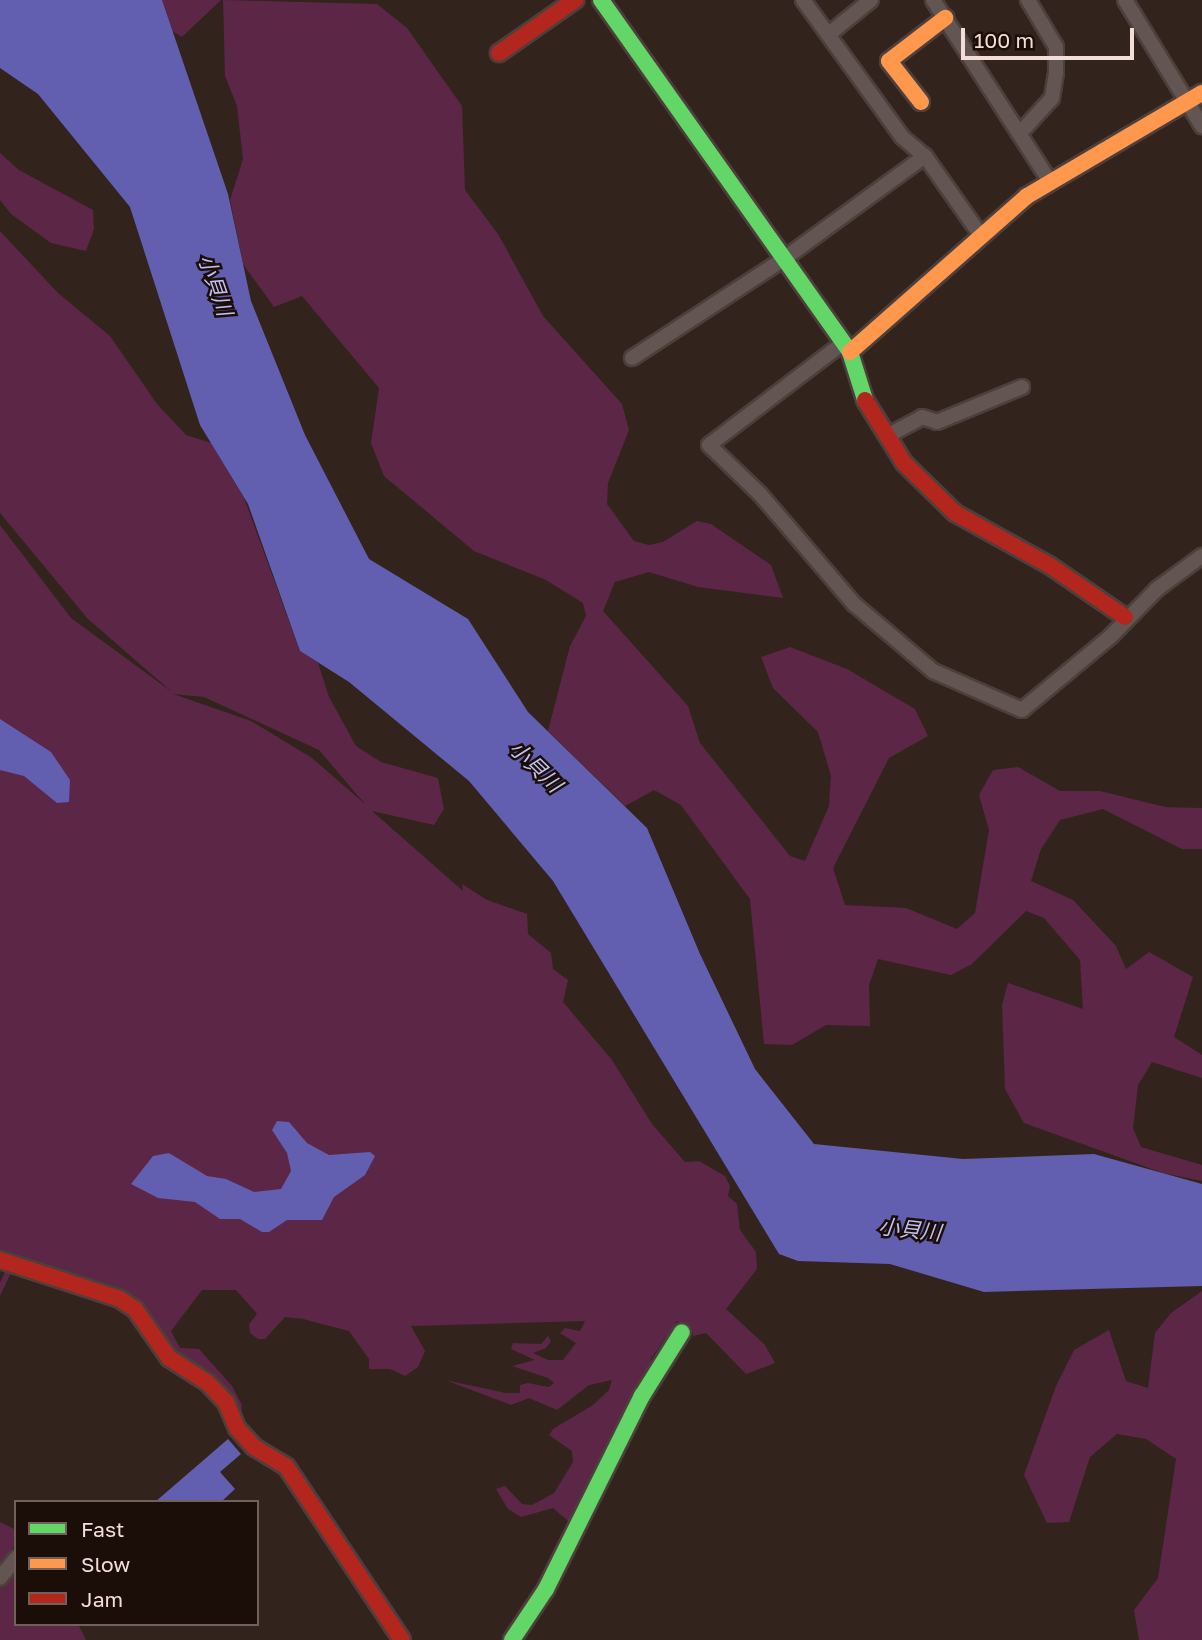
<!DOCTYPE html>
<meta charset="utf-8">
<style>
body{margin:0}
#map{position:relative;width:1202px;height:1640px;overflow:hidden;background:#33231d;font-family:"Golos Text","Noto Sans JP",sans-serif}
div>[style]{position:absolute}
.green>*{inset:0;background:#5c2647}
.water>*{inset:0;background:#625eb0}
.roads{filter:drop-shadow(2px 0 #4d3f3b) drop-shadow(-2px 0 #4d3f3b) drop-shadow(0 2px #4d3f3b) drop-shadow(0 -2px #4d3f3b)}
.street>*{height:14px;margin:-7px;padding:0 7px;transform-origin:7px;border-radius:7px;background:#635652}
.fast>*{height:16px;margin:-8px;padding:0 8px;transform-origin:8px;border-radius:8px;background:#63d668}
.slow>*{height:16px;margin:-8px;padding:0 8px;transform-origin:8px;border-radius:8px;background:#ff974d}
.jam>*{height:16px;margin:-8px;padding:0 8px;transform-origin:8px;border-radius:8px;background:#b3261e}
span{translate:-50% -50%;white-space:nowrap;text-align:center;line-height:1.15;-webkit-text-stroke:5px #1b0d08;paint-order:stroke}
.water-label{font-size:21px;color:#bfc2f1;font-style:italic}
.legend{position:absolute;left:14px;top:1500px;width:245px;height:126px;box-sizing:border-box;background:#1b0d08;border:2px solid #71615a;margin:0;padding:9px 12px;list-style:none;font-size:21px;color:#f2ded6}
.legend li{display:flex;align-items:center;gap:14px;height:35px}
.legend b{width:35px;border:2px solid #71615a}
.scale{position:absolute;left:961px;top:28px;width:173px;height:32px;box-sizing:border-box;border:4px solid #f2ded6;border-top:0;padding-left:9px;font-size:21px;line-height:24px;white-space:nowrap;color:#f2ded6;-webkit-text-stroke:5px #1b0d08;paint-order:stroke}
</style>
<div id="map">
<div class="green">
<i style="clip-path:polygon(162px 0,221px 0,182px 37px,172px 31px)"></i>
<i style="clip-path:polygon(223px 0,377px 4px,407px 28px,462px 106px,465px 190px,498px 234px,543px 316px,622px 404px,629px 430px,608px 483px,607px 504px,634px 541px,649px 545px,663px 542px,697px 521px,711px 524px,771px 565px,783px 598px,698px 587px,649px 572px,615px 582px,603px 611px,688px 706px,700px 743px,790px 856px,805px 861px,829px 806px,831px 776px,818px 732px,773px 688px,761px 657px,790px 647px,847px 669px,915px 709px,928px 736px,889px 758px,833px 868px,845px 905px,906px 908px,957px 929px,975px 913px,989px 830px,979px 795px,993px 770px,1018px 767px,1060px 791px,1100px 791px,1165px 807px,1202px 808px,1202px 849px,1182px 849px,1103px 809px,1060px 820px,1041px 849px,1031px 881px,1073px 900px,1116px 946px,1126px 969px,1149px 952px,1193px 977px,1174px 1037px,1202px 1055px,1202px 1078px,1152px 1062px,1138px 1085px,1133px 1128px,1141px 1147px,1202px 1165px,1202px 1181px,1163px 1173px,1024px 1123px,1005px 1089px,1002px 1005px,1008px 983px,1083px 1009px,1080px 960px,1044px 918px,1026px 911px,972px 964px,951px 975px,878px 959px,869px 985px,870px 1026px,826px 1025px,792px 1045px,764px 1044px,750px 899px,681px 805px,654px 790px,625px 806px,548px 731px,570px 646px,586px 616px,583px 603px,546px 580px,474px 551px,384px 476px,371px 443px,379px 388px,302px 296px,274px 307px,243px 264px,230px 200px,243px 159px,237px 106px,225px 76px)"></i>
<i style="clip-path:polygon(0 153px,19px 170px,93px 210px,94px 229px,86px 251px,51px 243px,11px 214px,0 200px)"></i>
<i style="clip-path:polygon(evenodd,0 231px,58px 293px,110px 336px,157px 404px,186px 435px,211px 443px,244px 498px,300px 651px,318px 663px,329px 697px,356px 746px,381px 762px,438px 778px,444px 809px,434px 825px,372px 811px,463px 891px,462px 884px,487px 900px,527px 914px,528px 934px,551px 953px,553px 969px,568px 980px,563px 1002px,612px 1060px,652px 1124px,685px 1162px,699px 1161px,725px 1176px,730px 1186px,728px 1196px,737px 1204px,740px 1230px,756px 1252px,757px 1269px,726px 1309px,765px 1345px,775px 1363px,746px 1374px,706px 1333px,693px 1336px,692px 1330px,677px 1321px,651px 1359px,651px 1368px,560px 1541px,568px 1521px,553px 1508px,521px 1517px,508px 1509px,496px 1489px,505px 1486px,522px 1504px,532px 1505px,554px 1493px,573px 1462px,572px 1451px,549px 1435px,553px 1429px,593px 1405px,609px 1390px,612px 1380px,589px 1385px,557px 1410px,529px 1398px,511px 1405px,445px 1380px,506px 1393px,520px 1393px,520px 1385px,528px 1383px,549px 1387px,554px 1383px,548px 1378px,512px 1366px,535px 1360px,511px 1349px,513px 1343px,541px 1344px,548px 1336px,551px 1341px,546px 1348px,533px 1353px,548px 1360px,563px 1360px,576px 1343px,560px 1333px,565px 1328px,580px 1331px,585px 1321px,411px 1326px,425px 1351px,418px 1367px,405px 1376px,390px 1369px,369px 1369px,369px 1359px,349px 1331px,303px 1319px,285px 1317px,265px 1339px,258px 1339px,250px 1333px,249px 1324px,257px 1314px,236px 1290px,202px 1290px,171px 1331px,180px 1348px,199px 1349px,232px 1386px,242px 1405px,241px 1417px,175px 1354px,155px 1325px,18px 1258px,0 1296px,0 1283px,13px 1254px,0 1253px,0 525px,71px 618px,172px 692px,88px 619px,0 513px,0 231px,173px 694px,204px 697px,319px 750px,365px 804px,312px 758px,251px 721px,173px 694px)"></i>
<i style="clip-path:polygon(1202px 1291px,1202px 1640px,1139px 1640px,1134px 1610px,1158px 1578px,1176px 1459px,1146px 1439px,1117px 1434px,1090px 1457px,1069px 1522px,1047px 1523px,1024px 1475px,1056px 1386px,1074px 1350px,1109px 1330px,1126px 1381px,1148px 1388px,1155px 1333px,1171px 1313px)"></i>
<i style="clip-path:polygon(0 1522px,16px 1530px,16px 1544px,2px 1560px,16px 1568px,16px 1624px,78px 1624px,86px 1640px,0 1640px)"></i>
</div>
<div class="water">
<i style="clip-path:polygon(0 0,162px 0,228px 194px,251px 301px,305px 435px,369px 559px,468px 619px,528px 712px,647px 828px,700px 954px,755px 1069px,814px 1144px,963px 1159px,1094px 1154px,1202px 1184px,1202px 1286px,984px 1292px,890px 1264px,798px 1261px,779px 1254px,553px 881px,469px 781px,349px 682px,300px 651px,248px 504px,200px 425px,130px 207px,38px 94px,0 68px)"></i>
<i style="clip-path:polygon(0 719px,51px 752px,70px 780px,69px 802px,57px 803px,24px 776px,0 770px)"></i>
<i style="clip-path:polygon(277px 1121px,289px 1122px,307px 1143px,329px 1155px,370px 1152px,375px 1156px,365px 1175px,334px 1197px,322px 1220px,287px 1220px,269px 1232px,262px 1232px,240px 1219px,220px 1219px,195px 1202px,158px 1198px,131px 1184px,153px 1156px,169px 1153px,207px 1176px,226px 1179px,254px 1192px,281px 1189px,291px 1171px,287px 1153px,272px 1130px)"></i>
<i style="clip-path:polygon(228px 1439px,241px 1454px,220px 1472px,235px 1489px,221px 1502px,155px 1502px)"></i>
</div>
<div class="roads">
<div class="street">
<i style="left:803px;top:0;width:169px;rotate:54.1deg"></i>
<i style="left:902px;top:137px;width:30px;rotate:40deg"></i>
<i style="left:925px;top:156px;width:99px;rotate:54.9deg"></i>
<i style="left:933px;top:0;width:214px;rotate:57.2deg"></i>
<i style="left:1125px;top:0;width:148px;rotate:58.6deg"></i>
<i style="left:829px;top:34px;width:54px;rotate:-39deg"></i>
<i style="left:1021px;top:132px;width:46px;rotate:-47.6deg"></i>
<i style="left:1052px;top:98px;width:26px;rotate:-81deg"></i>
<i style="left:1056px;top:72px;width:25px;rotate:-90deg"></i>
<i style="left:1056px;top:47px;width:55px;rotate:-120.8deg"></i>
<i style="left:843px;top:343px;width:168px;rotate:142.7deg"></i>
<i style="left:709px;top:445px;width:71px;rotate:43.9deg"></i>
<i style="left:760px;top:494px;width:145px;rotate:49.5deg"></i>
<i style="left:854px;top:604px;width:104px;rotate:40.3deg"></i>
<i style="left:933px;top:671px;width:97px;rotate:23.7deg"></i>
<i style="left:1022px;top:710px;width:116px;rotate:-39.7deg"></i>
<i style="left:1111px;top:636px;width:66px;rotate:-45.6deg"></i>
<i style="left:1157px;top:589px;width:56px;rotate:-36.3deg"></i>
<i style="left:632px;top:358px;width:178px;rotate:-33.1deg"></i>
<i style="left:781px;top:261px;width:178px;rotate:-36.1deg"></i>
<i style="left:887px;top:436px;width:40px;rotate:-28deg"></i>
<i style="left:922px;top:417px;width:16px;rotate:18deg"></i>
<i style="left:937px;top:422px;width:92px;rotate:-22.4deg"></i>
<i style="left:0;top:1578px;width:26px;rotate:-51deg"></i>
</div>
<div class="fast">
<i style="left:601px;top:0;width:431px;rotate:54.7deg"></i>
<i style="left:850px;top:352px;width:50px;rotate:72.6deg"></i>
<i style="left:512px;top:1640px;width:61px;rotate:-56.3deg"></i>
<i style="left:546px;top:1589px;width:216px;rotate:-63.6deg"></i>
<i style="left:642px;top:1396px;width:75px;rotate:-58deg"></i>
</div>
<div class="slow">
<i style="left:921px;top:102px;width:52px;rotate:-128deg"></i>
<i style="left:889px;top:61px;width:71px;rotate:-37.5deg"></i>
<i style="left:850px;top:352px;width:236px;rotate:-41.4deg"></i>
<i style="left:1027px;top:196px;width:203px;rotate:-30.5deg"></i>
</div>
<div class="jam">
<i style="left:499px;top:53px;width:93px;rotate:-34.9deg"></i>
<i style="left:865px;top:400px;width:74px;rotate:58.2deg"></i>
<i style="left:904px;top:463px;width:71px;rotate:44.4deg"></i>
<i style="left:955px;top:513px;width:107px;rotate:29deg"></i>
<i style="left:1049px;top:565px;width:92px;rotate:34.4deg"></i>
<i style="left:0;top:1260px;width:126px;rotate:18deg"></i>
<i style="left:120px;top:1299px;width:18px;rotate:34deg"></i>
<i style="left:135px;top:1309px;width:60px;rotate:55.2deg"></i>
<i style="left:169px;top:1358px;width:46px;rotate:32.7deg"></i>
<i style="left:208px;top:1383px;width:26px;rotate:47deg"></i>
<i style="left:226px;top:1402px;width:28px;rotate:67deg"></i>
<i style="left:237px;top:1428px;width:25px;rotate:48deg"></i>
<i style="left:254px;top:1447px;width:37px;rotate:31deg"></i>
<i style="left:286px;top:1466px;width:209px;rotate:56.3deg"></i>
</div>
</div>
<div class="water-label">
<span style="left:216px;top:285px;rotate:71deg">小貝川</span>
<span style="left:536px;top:766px;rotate:44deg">小貝川</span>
<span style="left:910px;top:1229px;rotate:6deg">小貝川</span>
</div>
<ul class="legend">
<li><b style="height:9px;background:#63d668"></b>Fast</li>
<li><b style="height:9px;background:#ff974d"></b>Slow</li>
<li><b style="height:9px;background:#b3261e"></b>Jam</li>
</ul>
<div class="scale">100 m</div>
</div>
